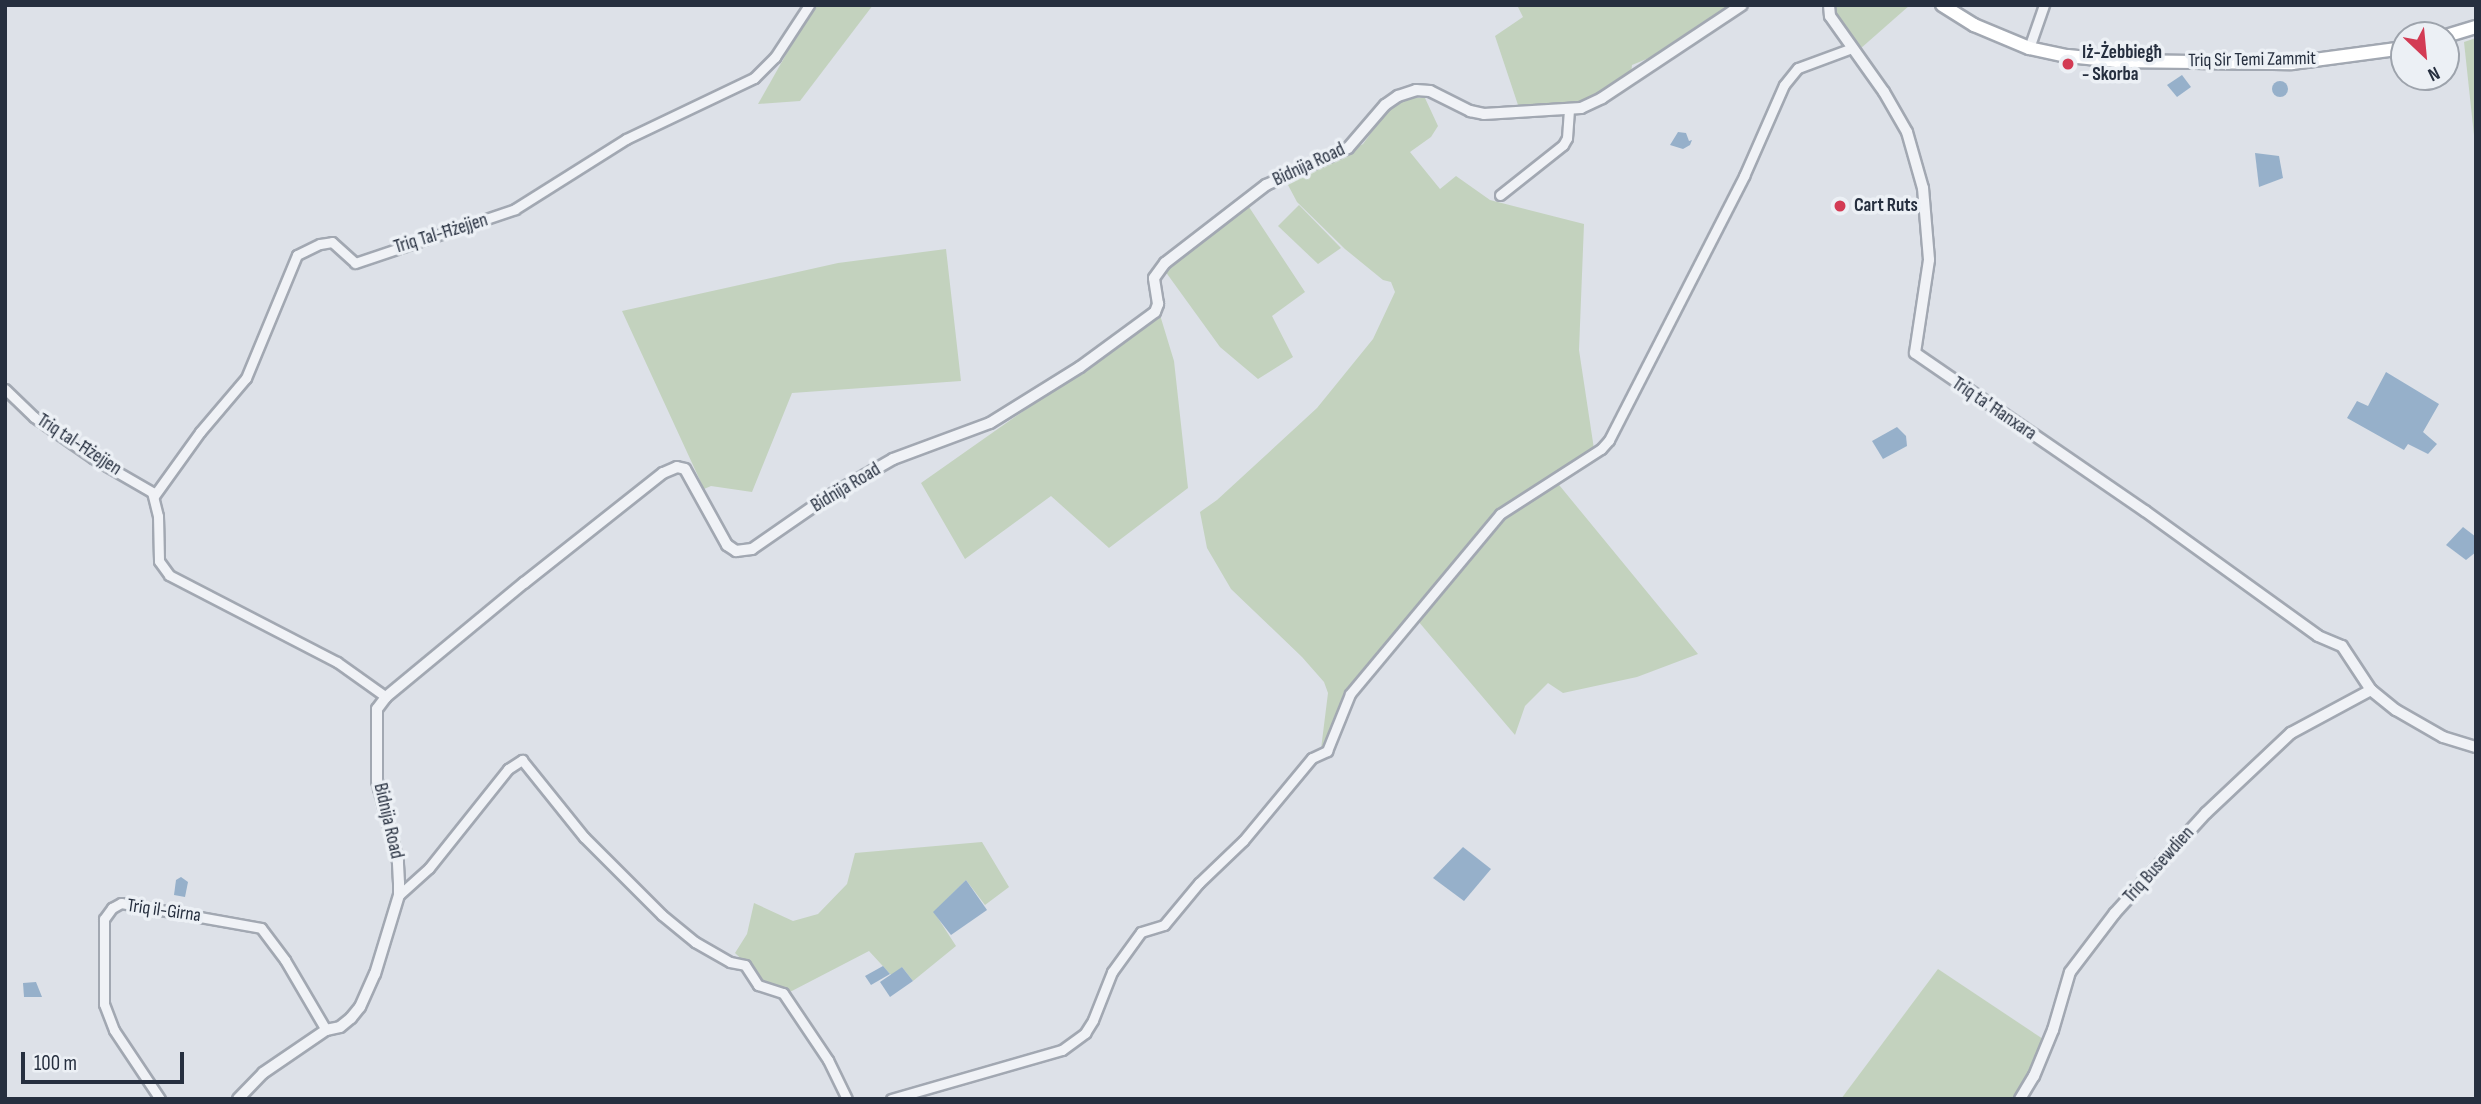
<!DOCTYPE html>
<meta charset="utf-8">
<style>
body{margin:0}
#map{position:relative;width:2481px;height:1104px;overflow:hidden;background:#dde1e8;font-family:"Sofia Sans Condensed",sans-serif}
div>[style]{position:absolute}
.green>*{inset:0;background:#c3d2be}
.water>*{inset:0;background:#96b0ca}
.round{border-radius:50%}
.roads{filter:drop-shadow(2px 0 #a2a8b2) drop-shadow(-2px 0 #a2a8b2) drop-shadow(0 2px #a2a8b2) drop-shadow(0 -2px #a2a8b2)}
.minor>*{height:9px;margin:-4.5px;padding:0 4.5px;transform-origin:4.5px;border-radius:4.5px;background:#f0f2f6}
.tertiary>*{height:10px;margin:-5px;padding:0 5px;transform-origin:5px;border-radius:5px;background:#f0f2f6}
.secondary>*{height:12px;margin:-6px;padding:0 6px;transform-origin:6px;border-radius:6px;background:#fff}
.dots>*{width:19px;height:19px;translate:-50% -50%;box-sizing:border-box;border:4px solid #ecf0f5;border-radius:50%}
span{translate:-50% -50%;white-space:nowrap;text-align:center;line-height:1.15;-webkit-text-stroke:7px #ecf0f5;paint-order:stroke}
.poi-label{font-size:19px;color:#262f3f;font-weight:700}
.left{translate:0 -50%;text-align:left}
.street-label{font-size:19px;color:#262f3f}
.frame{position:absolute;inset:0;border:7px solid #262f3f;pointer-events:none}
.north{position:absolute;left:2390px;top:21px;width:70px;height:70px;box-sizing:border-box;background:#ecf0f5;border:2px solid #9da3ac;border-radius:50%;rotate:154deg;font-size:19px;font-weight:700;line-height:28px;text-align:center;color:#262f3f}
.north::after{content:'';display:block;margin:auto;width:24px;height:32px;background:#d33b54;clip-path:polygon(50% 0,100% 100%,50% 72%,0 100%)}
.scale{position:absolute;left:21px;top:1052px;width:163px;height:32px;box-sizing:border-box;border:4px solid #262f3f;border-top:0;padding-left:9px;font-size:21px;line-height:24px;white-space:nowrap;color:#262f3f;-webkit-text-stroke:5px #ecf0f5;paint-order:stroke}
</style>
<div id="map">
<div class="green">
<i style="clip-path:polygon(814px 5px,873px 5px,800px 101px,758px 104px)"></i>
<i style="clip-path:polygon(1517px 5px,1735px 5px,1649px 58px,1632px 65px,1631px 75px,1585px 102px,1519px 108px,1495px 36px,1523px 17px)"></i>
<i style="clip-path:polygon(1835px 5px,1910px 5px,1860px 49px,1836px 13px)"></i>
<i style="clip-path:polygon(2476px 38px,2476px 154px,2464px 42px)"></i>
<i style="clip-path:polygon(1404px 98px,1425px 98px,1438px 126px,1431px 137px,1410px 152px,1440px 189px,1456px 176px,1490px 200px,1584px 224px,1579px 350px,1594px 449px,1497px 512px,1346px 694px,1321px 749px,1328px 693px,1324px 682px,1302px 657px,1231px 589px,1207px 548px,1200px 512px,1217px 500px,1317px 408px,1373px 339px,1395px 292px,1391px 282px,1383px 280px,1345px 249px,1297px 202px,1288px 185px,1363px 144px,1386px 112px)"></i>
<i style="clip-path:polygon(1299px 205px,1341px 248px,1318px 264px,1278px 226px)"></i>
<i style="clip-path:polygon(1249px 207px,1305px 292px,1272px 316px,1293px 357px,1258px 379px,1220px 347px,1165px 271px)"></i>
<i style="clip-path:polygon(946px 249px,961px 381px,792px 393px,752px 492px,711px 486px,704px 489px,622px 311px,838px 263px)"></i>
<i style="clip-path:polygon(1160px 315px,1174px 361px,1188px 488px,1109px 548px,1051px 496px,965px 559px,921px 483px)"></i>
<i style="clip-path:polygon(1555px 480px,1698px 654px,1637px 677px,1563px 693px,1548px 683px,1525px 706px,1515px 735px,1418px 621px,1457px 568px,1475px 552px,1501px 518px)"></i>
<i style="clip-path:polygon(982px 842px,1009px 887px,985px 905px,966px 880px,934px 912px,956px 946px,913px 981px,902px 967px,892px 976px,869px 951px,788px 993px,767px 984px,735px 953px,747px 934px,754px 903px,793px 921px,818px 914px,847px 884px,855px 853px)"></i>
<i style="clip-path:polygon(1938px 969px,2046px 1041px,2025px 1083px,2012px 1099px,1841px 1099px)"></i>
</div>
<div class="water">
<i style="clip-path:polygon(2182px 75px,2191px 87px,2177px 97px,2167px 85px)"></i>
<i class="round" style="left:2272px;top:81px;width:16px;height:16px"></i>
<i style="clip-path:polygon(1678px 132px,1686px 133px,1689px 141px,1692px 140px,1690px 145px,1683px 149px,1670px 145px)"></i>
<i style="clip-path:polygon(2255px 153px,2279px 156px,2283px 178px,2259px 187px)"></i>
<i style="clip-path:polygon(2386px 372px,2439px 404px,2423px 432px,2437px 444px,2428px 454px,2408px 444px,2404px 450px,2347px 418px,2357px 401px,2368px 406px)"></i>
<i style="clip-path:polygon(1897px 427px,1906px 436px,1907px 446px,1883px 459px,1872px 441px)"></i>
<i style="clip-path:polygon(2463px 527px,2476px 537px,2476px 552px,2466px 560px,2446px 545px)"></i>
<i style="clip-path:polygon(1463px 847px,1491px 869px,1464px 901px,1433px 878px)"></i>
<i style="clip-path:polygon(181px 877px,188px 882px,185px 897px,174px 895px,176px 880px)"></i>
<i style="clip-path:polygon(966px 880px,987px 910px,951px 935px,933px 912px)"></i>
<i style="clip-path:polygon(883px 966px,890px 974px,871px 985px,865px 976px)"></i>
<i style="clip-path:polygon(902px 967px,913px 981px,890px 997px,880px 982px)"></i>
<i style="clip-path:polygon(36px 982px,42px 997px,24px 997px,23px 983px)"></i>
</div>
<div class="roads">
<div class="minor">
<i style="left:2029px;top:48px;width:46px;rotate:-70.8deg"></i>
<i style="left:1500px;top:195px;width:80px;rotate:-38.4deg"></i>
<i style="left:1563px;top:145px;width:8px;rotate:-60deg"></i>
<i style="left:1567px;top:138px;width:28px;rotate:-86deg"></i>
<i style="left:5px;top:389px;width:40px;rotate:44deg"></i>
<i style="left:34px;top:417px;width:72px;rotate:34.8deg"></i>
<i style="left:93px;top:458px;width:68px;rotate:30deg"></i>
<i style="left:152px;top:492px;width:25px;rotate:76deg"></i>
<i style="left:158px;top:516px;width:45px;rotate:88.7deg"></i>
<i style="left:159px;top:561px;width:17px;rotate:54deg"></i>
<i style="left:169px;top:575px;width:189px;rotate:27.4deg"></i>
<i style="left:337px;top:662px;width:60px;rotate:35.5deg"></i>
<i style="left:154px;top:496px;width:79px;rotate:-54.3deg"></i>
<i style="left:200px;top:432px;width:71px;rotate:-49.6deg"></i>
<i style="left:246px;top:378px;width:133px;rotate:-67.5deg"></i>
<i style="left:297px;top:255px;width:25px;rotate:-26deg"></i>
<i style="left:320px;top:244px;width:12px;rotate:-9deg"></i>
<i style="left:332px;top:242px;width:31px;rotate:42deg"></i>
<i style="left:355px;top:263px;width:169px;rotate:-18.6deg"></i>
<i style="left:515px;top:209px;width:131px;rotate:-32.2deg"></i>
<i style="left:626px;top:139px;width:142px;rotate:-25.5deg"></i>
<i style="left:754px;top:78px;width:30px;rotate:-45deg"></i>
<i style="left:775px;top:57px;width:62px;rotate:-56.8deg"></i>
<i style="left:399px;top:895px;width:40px;rotate:-42deg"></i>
<i style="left:429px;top:868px;width:127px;rotate:-51.4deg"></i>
<i style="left:508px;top:769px;width:17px;rotate:-33deg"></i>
<i style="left:522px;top:760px;width:99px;rotate:51.2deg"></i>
<i style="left:584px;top:837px;width:110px;rotate:45deg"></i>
<i style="left:662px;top:915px;width:43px;rotate:39.3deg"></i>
<i style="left:695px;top:942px;width:40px;rotate:29.7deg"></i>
<i style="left:730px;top:962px;width:15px;rotate:11deg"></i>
<i style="left:745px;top:965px;width:24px;rotate:57deg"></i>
<i style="left:758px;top:985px;width:26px;rotate:18deg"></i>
<i style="left:783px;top:993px;width:81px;rotate:56.1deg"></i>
<i style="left:828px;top:1060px;width:43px;rotate:64deg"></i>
<i style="left:160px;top:1099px;width:83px;rotate:-123.7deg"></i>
<i style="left:114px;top:1030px;width:28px;rotate:-111deg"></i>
<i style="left:104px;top:1004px;width:85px;rotate:-90deg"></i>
<i style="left:104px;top:919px;width:14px;rotate:-54deg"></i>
<i style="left:112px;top:908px;width:10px;rotate:-29deg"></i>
<i style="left:121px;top:903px;width:142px;rotate:10.1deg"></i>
<i style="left:261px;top:928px;width:40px;rotate:53deg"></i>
<i style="left:285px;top:960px;width:81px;rotate:59.6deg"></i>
<i style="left:891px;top:1099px;width:178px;rotate:-16deg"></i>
<i style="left:1062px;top:1050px;width:29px;rotate:-36deg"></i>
<i style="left:1085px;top:1033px;width:15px;rotate:-58deg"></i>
<i style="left:1093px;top:1020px;width:52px;rotate:-68.4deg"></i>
<i style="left:1112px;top:972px;width:49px;rotate:-54.1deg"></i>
<i style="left:1141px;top:932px;width:24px;rotate:-17deg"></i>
<i style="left:1164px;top:925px;width:55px;rotate:-50.2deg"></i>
<i style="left:1199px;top:883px;width:61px;rotate:-43.7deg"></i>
<i style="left:1243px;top:841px;width:108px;rotate:-50.3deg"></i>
<i style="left:1312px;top:758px;width:17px;rotate:-25deg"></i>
<i style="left:1327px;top:751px;width:61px;rotate:-68deg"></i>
<i style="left:1350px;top:694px;width:234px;rotate:-50.2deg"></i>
<i style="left:1500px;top:514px;width:120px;rotate:-32.8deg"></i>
<i style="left:1601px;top:449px;width:12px;rotate:-48deg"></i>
<i style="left:1609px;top:440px;width:297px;rotate:-62.9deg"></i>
<i style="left:1744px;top:176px;width:99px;rotate:-66.3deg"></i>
<i style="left:1784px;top:85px;width:22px;rotate:-51deg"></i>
<i style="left:1798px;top:68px;width:58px;rotate:-20.3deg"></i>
</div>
<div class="tertiary">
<i style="left:1829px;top:5px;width:11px;rotate:85deg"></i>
<i style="left:1830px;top:16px;width:93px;rotate:54.6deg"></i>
<i style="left:1884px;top:92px;width:46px;rotate:60.1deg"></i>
<i style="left:1907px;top:132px;width:58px;rotate:74.1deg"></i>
<i style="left:1923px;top:188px;width:72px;rotate:85.2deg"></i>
<i style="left:1929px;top:260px;width:94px;rotate:98.6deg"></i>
<i style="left:1915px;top:353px;width:279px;rotate:34.5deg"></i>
<i style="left:2145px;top:511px;width:213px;rotate:35.8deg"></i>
<i style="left:2318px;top:636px;width:26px;rotate:23deg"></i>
<i style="left:2342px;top:646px;width:53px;rotate:56.6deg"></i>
<i style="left:2371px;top:690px;width:32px;rotate:39deg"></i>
<i style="left:2396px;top:710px;width:54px;rotate:29.9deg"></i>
<i style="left:2443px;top:737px;width:34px;rotate:17deg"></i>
<i style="left:238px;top:1099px;width:36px;rotate:-46deg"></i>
<i style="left:263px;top:1073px;width:76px;rotate:-34.3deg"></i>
<i style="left:326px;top:1030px;width:14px;rotate:-12deg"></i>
<i style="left:340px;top:1027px;width:14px;rotate:-39deg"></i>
<i style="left:351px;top:1018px;width:14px;rotate:-51deg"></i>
<i style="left:360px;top:1007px;width:36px;rotate:-66deg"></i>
<i style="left:375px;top:974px;width:83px;rotate:-73.1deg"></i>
<i style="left:399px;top:895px;width:12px;rotate:-90deg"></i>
<i style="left:399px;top:883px;width:22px;rotate:-93deg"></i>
<i style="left:398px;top:861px;width:83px;rotate:-104.7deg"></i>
<i style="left:377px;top:781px;width:72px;rotate:-90deg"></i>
<i style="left:377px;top:709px;width:15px;rotate:-53deg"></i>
<i style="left:386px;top:697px;width:179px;rotate:-39.6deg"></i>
<i style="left:524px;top:583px;width:177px;rotate:-38.4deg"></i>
<i style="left:663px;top:473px;width:15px;rotate:-23deg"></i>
<i style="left:677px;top:467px;width:8px;rotate:14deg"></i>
<i style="left:685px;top:469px;width:87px;rotate:61.1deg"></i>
<i style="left:727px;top:545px;width:11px;rotate:34deg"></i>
<i style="left:736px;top:551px;width:16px;rotate:-7deg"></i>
<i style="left:752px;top:549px;width:91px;rotate:-34.7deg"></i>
<i style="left:827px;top:497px;width:76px;rotate:-29.9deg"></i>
<i style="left:893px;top:459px;width:103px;rotate:-20.4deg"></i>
<i style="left:990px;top:423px;width:106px;rotate:-31.9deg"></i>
<i style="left:1080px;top:367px;width:93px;rotate:-36.3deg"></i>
<i style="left:1155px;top:312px;width:9px;rotate:-69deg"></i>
<i style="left:1158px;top:304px;width:26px;rotate:-99deg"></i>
<i style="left:1154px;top:278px;width:19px;rotate:-54deg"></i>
<i style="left:1165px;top:263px;width:128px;rotate:-37.7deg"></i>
<i style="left:1266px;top:185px;width:90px;rotate:-24.3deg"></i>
<i style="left:1348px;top:148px;width:57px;rotate:-49.3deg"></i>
<i style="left:1385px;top:105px;width:16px;rotate:-35deg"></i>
<i style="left:1398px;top:96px;width:19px;rotate:-18deg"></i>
<i style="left:1416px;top:90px;width:14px;rotate:4deg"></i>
<i style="left:1430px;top:91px;width:45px;rotate:26.6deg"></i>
<i style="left:1470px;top:111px;width:14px;rotate:12deg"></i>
<i style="left:1484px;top:114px;width:97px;rotate:-3.5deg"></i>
<i style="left:1581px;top:108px;width:23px;rotate:-25deg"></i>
<i style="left:1602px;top:98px;width:168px;rotate:-33.6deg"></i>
<i style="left:2020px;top:1099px;width:27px;rotate:-59deg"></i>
<i style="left:2034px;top:1076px;width:50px;rotate:-67.6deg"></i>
<i style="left:2053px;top:1030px;width:60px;rotate:-73.7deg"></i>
<i style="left:2070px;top:972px;width:74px;rotate:-52.7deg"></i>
<i style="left:2115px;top:913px;width:135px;rotate:-47.7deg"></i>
<i style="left:2206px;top:813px;width:117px;rotate:-43.3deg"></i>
<i style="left:2291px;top:733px;width:91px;rotate:-28.3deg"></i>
</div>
<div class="secondary">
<i style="left:1942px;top:5px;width:38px;rotate:32deg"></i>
<i style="left:1974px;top:25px;width:60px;rotate:22.7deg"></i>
<i style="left:2029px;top:48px;width:40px;rotate:12deg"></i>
<i style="left:2068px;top:56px;width:49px;rotate:5.8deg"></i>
<i style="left:2117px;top:61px;width:175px;rotate:0.7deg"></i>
<i style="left:2292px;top:63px;width:113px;rotate:-7.6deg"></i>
<i style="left:2446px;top:36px;width:31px;rotate:-17deg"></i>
</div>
</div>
<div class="dots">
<i style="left:2068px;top:64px;background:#d33b54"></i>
<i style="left:1840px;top:206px;background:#d33b54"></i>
</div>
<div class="poi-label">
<span class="left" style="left:2082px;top:64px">Iż-Żebbiegħ<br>- Skorba</span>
<span class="left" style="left:1854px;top:206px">Cart Ruts</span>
</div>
<div class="street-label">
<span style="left:2252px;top:60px;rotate:-1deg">Triq Sir Temi Zammit</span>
<span style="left:1309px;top:165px;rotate:-25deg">Bidnija Road</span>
<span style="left:441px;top:234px;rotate:-17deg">Triq Tal-Ħżejjen</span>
<span style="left:1994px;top:409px;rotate:34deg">Triq ta' Ħanxara</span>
<span style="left:79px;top:445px;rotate:33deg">Triq tal-Ħżejjen</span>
<span style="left:846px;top:488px;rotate:-31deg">Bidnija Road</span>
<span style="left:388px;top:821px;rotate:77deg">Bidnija Road</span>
<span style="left:2159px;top:865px;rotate:-48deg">Triq Busewdien</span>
<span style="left:164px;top:911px;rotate:8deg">Triq il-Girna</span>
</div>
<div class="frame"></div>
<div class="north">N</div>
<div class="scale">100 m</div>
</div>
